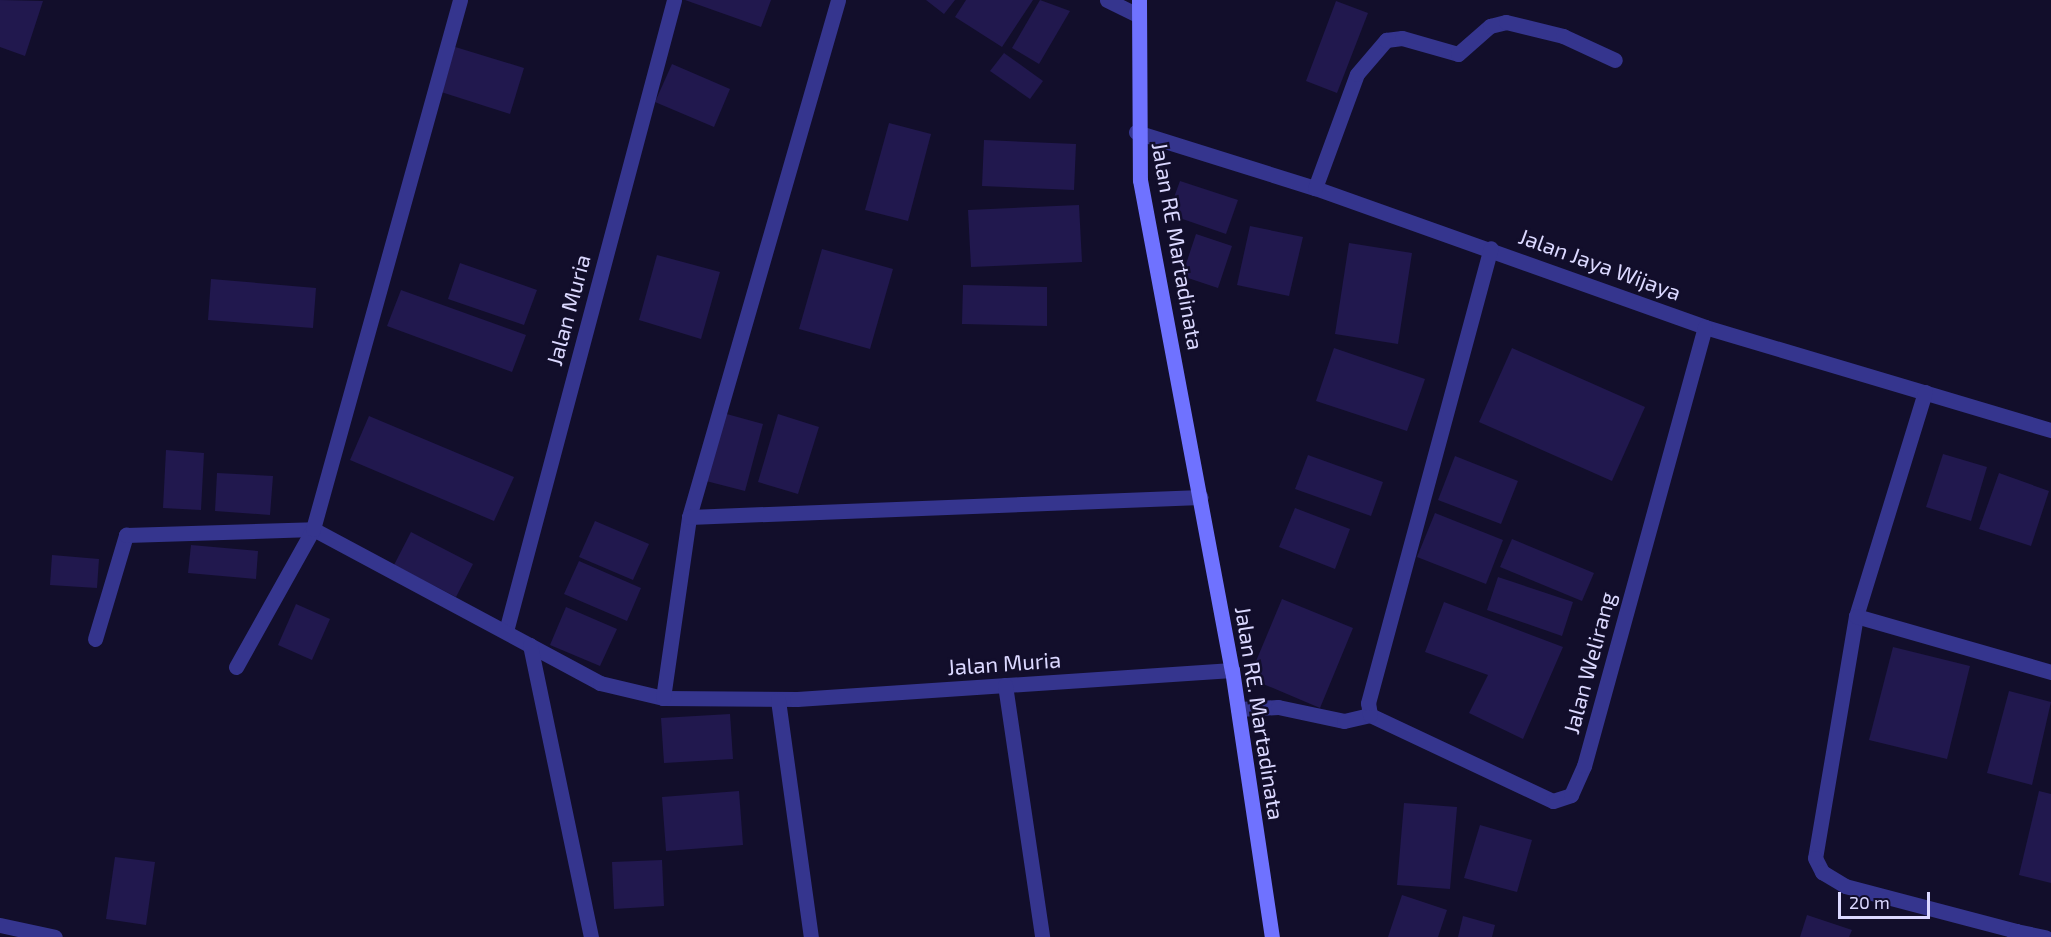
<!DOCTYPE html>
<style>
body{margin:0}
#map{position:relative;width:2051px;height:937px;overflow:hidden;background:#120e2b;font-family:"Exo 2",sans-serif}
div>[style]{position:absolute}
.building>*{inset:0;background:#21184e}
.street>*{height:15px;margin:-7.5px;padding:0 7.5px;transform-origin:7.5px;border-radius:7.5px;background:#35358e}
.secondary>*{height:15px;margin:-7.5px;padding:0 7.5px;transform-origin:7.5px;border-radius:7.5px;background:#6f72ff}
span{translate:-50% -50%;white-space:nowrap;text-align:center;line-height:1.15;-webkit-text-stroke:5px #120e2b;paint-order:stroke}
.street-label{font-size:22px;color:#dbd8ff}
.scale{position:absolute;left:1838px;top:892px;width:92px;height:27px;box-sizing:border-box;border:3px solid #dbd8ff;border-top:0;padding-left:8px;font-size:18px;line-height:21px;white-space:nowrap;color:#dbd8ff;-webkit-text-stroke:4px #120e2b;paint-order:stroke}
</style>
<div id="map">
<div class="building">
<i style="clip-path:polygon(0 0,43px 1px,25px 56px,0 47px)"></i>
<i style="clip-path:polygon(685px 0,771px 0,761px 27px)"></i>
<i style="clip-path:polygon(926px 0,955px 0,944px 14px)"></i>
<i style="clip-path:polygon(966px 0,1033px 0,1002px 47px,955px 17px)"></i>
<i style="clip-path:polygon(1040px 0,1070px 11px,1039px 64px,1012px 48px)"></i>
<i style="clip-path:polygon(1336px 1px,1368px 13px,1337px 93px,1306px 81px)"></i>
<i style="clip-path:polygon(452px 46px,524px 68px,510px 114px,438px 91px)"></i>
<i style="clip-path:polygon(1004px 53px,1043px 81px,1030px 99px,990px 71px)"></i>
<i style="clip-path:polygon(672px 64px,730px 89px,714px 127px,655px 102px)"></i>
<i style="clip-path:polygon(889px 123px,931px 134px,908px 221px,865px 210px)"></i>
<i style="clip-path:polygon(984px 140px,1076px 144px,1074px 190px,982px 186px)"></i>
<i style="clip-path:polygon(1180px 181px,1238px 200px,1226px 234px,1168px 214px)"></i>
<i style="clip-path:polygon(1079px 205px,1082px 262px,971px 267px,968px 210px)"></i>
<i style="clip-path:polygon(1250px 226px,1303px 237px,1289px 296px,1237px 285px)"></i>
<i style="clip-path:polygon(1196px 234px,1232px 246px,1218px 288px,1182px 276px)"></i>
<i style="clip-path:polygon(1349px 243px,1412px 253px,1398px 344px,1335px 334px)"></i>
<i style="clip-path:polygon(822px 249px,893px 269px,870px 349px,799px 329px)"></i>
<i style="clip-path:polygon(657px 255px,720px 272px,701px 339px,639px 320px)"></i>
<i style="clip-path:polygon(460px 263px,537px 290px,524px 325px,448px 299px)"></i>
<i style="clip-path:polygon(211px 279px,316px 288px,313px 328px,208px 320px)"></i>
<i style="clip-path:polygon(963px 285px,1047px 287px,1047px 326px,962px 324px)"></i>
<i style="clip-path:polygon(401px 290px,526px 335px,512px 372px,387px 326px)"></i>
<i style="clip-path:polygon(1334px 348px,1425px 379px,1407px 431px,1316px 401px)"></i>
<i style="clip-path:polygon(1512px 348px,1645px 407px,1612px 481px,1479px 422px)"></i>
<i style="clip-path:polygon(723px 413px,763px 424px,745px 491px,706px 481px)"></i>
<i style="clip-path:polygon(778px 414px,819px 427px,798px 494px,758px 482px)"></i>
<i style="clip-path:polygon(369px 416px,514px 477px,494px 521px,350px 460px)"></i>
<i style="clip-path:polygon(166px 450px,204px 453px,201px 510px,163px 508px)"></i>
<i style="clip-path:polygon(1943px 454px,1987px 467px,1971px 521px,1926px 507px)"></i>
<i style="clip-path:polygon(1308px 455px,1383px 482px,1371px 516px,1295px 489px)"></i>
<i style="clip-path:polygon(1455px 456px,1518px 481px,1501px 524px,1438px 500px)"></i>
<i style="clip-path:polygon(217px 473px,273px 476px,270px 515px,215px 511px)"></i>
<i style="clip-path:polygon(1999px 473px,2049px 491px,2031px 546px,1979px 529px)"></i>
<i style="clip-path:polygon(1295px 508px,1350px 529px,1335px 569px,1279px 547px)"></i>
<i style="clip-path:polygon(1435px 513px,1503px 540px,1486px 584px,1417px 557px)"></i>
<i style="clip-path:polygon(595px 521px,649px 544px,633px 580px,579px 557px)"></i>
<i style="clip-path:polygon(411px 532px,473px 564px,456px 597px,394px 565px)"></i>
<i style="clip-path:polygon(1512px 539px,1594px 573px,1582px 601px,1500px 567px)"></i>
<i style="clip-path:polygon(191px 545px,258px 551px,256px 579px,188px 573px)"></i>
<i style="clip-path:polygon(52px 555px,99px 559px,97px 588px,50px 585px)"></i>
<i style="clip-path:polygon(579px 561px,641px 588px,627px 621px,564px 594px)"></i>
<i style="clip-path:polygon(1498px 577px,1573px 602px,1562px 636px,1487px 610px)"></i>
<i style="clip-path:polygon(1282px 599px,1353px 628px,1320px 708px,1249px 678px)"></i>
<i style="clip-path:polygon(1444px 602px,1563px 647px,1523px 739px,1469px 713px,1488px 675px,1425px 652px)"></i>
<i style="clip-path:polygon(296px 604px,330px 619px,312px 660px,278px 645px)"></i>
<i style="clip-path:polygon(566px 607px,617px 629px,600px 666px,550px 645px)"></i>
<i style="clip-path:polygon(1893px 647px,1970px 666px,1947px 759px,1869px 740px)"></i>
<i style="clip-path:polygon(2009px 691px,2051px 702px,2032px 785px,1987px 773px)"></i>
<i style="clip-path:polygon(730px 714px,733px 759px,664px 763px,661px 718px)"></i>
<i style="clip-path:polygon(739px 791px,743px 845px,666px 851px,662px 797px)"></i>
<i style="clip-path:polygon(2039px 791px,2051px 794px,2051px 883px,2019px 875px)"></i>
<i style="clip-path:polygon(1404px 803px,1457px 807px,1450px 889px,1397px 885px)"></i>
<i style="clip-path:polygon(1480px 825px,1532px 840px,1517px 892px,1464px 878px)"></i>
<i style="clip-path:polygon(115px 857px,155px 862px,146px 925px,106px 919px)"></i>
<i style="clip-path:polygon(662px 860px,664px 906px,614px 909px,612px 862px)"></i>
<i style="clip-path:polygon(1402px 895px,1447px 910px,1438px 937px,1388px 937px)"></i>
<i style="clip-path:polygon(1807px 915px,1852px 930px,1849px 937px,1800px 937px)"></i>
<i style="clip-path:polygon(1463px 916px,1495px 925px,1492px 937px,1458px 937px)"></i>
</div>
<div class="street">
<i style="left:1107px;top:0;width:34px;rotate:26deg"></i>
<i style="left:1136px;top:132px;width:188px;rotate:17.4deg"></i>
<i style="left:1315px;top:188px;width:414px;rotate:19.6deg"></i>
<i style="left:1705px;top:327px;width:361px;rotate:16.6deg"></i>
<i style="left:1315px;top:188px;width:121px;rotate:-69.8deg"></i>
<i style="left:1357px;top:74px;width:45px;rotate:-49.5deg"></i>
<i style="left:1386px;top:40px;width:16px;rotate:-7deg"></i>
<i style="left:1402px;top:38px;width:58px;rotate:15.9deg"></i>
<i style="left:1458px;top:54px;width:43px;rotate:-41.2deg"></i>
<i style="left:1490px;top:26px;width:16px;rotate:-14deg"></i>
<i style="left:1506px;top:22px;width:59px;rotate:13.8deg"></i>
<i style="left:1563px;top:36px;width:57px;rotate:24.8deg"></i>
<i style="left:1925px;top:392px;width:234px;rotate:107.1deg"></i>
<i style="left:1856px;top:616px;width:245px;rotate:99.6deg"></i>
<i style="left:1815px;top:858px;width:16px;rotate:63deg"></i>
<i style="left:1822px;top:872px;width:27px;rotate:31deg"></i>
<i style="left:1845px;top:886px;width:177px;rotate:14.7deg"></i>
<i style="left:2016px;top:931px;width:6px;rotate:108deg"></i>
<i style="left:689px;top:517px;width:538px;rotate:-73.92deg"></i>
<i style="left:1856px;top:616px;width:203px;rotate:16deg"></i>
<i style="left:506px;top:631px;width:653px;rotate:-75.09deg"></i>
<i style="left:95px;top:639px;width:109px;rotate:-73.4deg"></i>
<i style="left:126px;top:535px;width:187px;rotate:-1.8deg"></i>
<i style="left:313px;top:529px;width:326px;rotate:28.2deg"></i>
<i style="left:600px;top:683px;width:65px;rotate:13.4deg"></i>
<i style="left:663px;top:698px;width:134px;rotate:0.4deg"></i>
<i style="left:797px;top:699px;width:436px;rotate:-3.8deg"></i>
<i style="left:530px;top:645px;width:298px;rotate:78.2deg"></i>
<i style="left:236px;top:667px;width:158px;rotate:-60.8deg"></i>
<i style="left:313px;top:529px;width:549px;rotate:-74.47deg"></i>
<i style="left:1005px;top:685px;width:255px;rotate:81.6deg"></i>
<i style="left:663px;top:698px;width:183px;rotate:-81.8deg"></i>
<i style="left:689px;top:517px;width:512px;rotate:-2.24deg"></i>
<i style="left:778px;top:700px;width:239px;rotate:82.1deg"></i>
<i style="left:1238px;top:709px;width:40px;rotate:-2.9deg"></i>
<i style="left:1278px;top:707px;width:67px;rotate:12deg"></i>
<i style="left:1344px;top:721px;width:27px;rotate:-13deg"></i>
<i style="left:1370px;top:715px;width:202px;rotate:25.2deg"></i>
<i style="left:1553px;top:801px;width:19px;rotate:-18deg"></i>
<i style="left:1571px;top:795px;width:32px;rotate:-66deg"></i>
<i style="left:1584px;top:766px;width:455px;rotate:-74.6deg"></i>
<i style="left:1370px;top:715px;width:12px;rotate:-99deg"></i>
<i style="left:1368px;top:703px;width:471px;rotate:-74.9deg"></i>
<i style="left:0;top:925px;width:56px;rotate:12.3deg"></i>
<i style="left:2016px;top:931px;width:30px;rotate:12deg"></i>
</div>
<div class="secondary">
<i style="left:1139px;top:0;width:180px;rotate:89.7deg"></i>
<i style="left:1140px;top:180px;width:499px;rotate:79.4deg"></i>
<i style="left:1232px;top:670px;width:270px;rotate:81.5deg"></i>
</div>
<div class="street-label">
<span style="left:1178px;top:246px;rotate:80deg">Jalan RE Martadinata</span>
<span style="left:1600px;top:264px;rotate:20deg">Jalan Jaya Wijaya</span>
<span style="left:568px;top:310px;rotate:-75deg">Jalan Muria</span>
<span style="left:1004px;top:663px;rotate:-4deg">Jalan Muria</span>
<span style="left:1589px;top:663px;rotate:-75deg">Jalan Welirang</span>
<span style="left:1260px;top:713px;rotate:81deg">Jalan RE. Martadinata</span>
</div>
<div class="scale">20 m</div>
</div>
